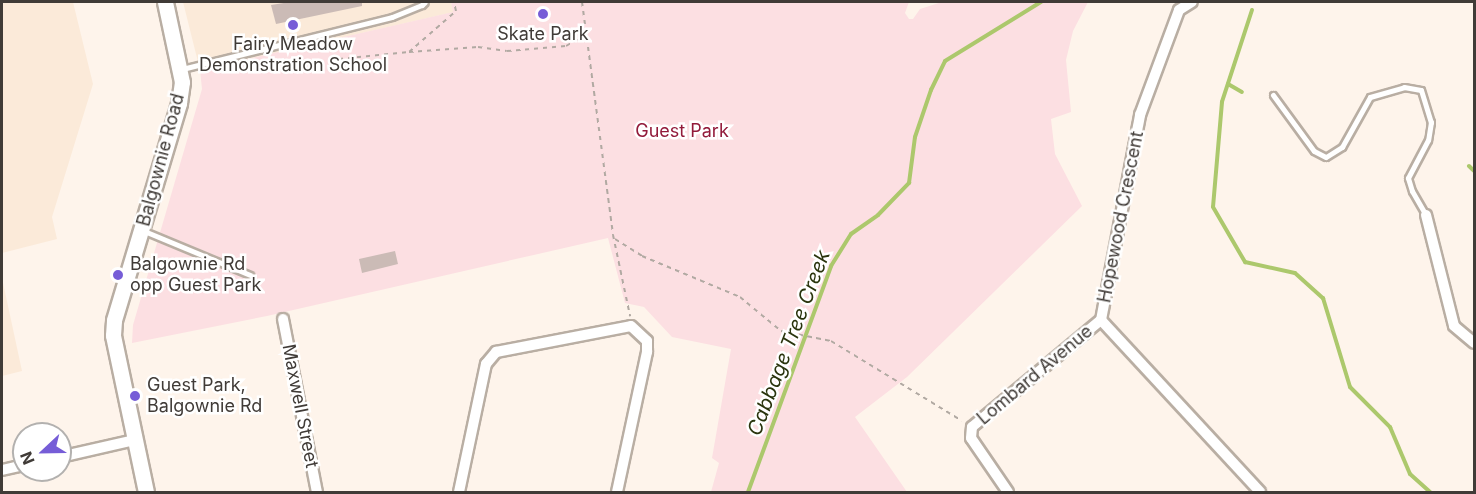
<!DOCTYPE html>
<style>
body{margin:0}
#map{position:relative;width:1476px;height:494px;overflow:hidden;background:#fef4eb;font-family:Inter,sans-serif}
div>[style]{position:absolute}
.built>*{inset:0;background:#fbead9}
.green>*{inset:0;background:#fcdfe2}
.stream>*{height:4px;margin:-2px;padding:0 2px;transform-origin:2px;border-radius:2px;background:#acc86c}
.building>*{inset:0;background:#cbbbb6}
.path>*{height:2px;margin-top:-1px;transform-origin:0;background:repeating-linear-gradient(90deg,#b1a9a2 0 4.5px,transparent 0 9px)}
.roads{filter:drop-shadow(2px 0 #b9aea3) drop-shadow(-2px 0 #b9aea3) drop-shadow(0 2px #b9aea3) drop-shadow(0 -2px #b9aea3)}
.service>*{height:5px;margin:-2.5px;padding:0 2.5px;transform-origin:2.5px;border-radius:2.5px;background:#fff}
.minor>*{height:10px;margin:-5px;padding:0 5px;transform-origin:5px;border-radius:5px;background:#fff}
.secondary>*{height:15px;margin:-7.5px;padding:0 7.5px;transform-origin:7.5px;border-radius:7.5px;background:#fff}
.dots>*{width:16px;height:16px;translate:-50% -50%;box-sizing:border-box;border:3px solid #fff;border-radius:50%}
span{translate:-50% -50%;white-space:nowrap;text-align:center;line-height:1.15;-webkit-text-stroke:5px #fff;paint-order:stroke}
.poi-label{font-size:18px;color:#403b37}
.left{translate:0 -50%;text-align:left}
.park-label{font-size:18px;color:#921a3a}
.street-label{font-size:18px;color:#403b37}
.water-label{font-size:20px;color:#2a340d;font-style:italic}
.frame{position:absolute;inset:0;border:3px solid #403b37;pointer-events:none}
.north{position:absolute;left:12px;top:422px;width:60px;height:60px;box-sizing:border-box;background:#fff;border:2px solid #b3b1af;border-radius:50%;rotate:248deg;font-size:16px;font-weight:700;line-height:24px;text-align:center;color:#403b37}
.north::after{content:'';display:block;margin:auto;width:21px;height:27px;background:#765dd7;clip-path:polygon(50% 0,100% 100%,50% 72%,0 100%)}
</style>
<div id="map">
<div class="built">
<i style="clip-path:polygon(2px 2px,73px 2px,93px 84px,52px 217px,57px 239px,2px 253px)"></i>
<i style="clip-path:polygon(183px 2px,451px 2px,454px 12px,200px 70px)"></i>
<i style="clip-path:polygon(2px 278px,22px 371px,2px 376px)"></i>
</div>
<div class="green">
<i style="clip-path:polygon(451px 2px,909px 2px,905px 13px,909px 19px,913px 19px,920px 9px,942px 2px,1088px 2px,1073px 31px,1066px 60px,1071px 112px,1051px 119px,1055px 154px,1082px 206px,907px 377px,855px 417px,907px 492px,711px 492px,719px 463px,712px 458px,731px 349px,672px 337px,644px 307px,625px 303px,608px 238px,267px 316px,132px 343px,133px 325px,202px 89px,200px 70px,453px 12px)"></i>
</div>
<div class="stream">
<i style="left:1252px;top:10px;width:97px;rotate:108.1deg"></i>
<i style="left:1222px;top:102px;width:105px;rotate:94.9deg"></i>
<i style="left:1213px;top:207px;width:64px;rotate:59.8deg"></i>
<i style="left:1245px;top:262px;width:51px;rotate:12.4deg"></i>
<i style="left:1295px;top:273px;width:38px;rotate:42deg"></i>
<i style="left:1323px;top:298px;width:93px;rotate:73.1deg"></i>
<i style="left:1350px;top:387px;width:57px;rotate:45deg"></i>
<i style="left:1390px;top:427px;width:51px;rotate:66.9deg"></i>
<i style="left:1410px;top:474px;width:27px;rotate:42deg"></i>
<i style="left:1228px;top:84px;width:16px;rotate:30deg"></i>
<i style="left:1469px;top:166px;width:7px;rotate:45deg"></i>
<i style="left:748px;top:492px;width:241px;rotate:-69.8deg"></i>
<i style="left:831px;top:266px;width:38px;rotate:-58deg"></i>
<i style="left:851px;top:234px;width:33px;rotate:-35deg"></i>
<i style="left:878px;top:215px;width:45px;rotate:-45.9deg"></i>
<i style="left:909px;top:183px;width:46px;rotate:-82.6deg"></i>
<i style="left:915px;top:137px;width:50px;rotate:-71.2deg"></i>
<i style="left:931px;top:90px;width:32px;rotate:-64deg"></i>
<i style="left:945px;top:61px;width:113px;rotate:-31.6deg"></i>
</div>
<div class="building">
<i style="clip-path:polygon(290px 2px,362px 2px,362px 6px,276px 24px,271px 5px)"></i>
<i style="clip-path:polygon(395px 251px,398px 264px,362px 273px,359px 259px)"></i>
</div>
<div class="path">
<i style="left:582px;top:2px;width:235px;rotate:82.4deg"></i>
<i style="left:613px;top:235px;width:83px;rotate:78.1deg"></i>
<i style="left:409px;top:52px;width:69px;rotate:-4.1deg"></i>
<i style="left:478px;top:47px;width:29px;rotate:8deg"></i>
<i style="left:507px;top:51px;width:59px;rotate:-4.8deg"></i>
<i style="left:566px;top:46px;width:22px;rotate:-30deg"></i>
<i style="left:335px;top:64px;width:6px;rotate:-51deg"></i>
<i style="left:339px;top:59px;width:70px;rotate:-5.7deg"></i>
<i style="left:409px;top:52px;width:62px;rotate:-41.1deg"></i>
<i style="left:456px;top:11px;width:9px;rotate:-103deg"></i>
<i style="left:615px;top:239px;width:32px;rotate:32deg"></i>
<i style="left:642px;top:256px;width:106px;rotate:22.7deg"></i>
<i style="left:740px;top:297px;width:53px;rotate:39.7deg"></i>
<i style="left:781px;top:331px;width:51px;rotate:11.3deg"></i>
<i style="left:831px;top:341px;width:153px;rotate:31.4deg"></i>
</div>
<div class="roads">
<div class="service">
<i style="left:182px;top:69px;width:216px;rotate:-13.9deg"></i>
<i style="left:392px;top:17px;width:32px;rotate:-22deg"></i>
<i style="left:422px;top:5px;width:4px;rotate:-45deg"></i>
<i style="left:1273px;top:95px;width:69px;rotate:53.8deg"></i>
<i style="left:1314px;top:151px;width:13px;rotate:27deg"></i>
<i style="left:1326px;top:157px;width:19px;rotate:-32deg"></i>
<i style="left:1342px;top:147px;width:57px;rotate:-60.8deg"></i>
<i style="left:1370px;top:97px;width:35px;rotate:-16deg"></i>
<i style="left:1404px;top:87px;width:17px;rotate:10deg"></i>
<i style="left:1421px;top:90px;width:34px;rotate:73deg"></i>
<i style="left:1431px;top:122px;width:18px;rotate:99deg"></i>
<i style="left:1428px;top:140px;width:43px;rotate:117.8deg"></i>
<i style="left:1408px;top:178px;width:14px;rotate:73deg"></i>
<i style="left:1412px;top:191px;width:28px;rotate:60deg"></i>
<i style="left:144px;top:231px;width:115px;rotate:22.5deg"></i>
</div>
<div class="minor">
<i style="left:1426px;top:215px;width:114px;rotate:75.8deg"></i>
<i style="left:1454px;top:326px;width:26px;rotate:40deg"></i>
<i style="left:283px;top:319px;width:176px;rotate:78.9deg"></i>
<i style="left:1101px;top:320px;width:209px;rotate:-79.2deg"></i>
<i style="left:1140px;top:115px;width:112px;rotate:-69.6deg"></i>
<i style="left:1179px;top:10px;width:15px;rotate:-32deg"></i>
<i style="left:1101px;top:320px;width:234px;rotate:47.2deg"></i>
<i style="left:60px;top:457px;width:77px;rotate:-12.8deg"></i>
<i style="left:2px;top:470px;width:23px;rotate:-13deg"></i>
<i style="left:459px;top:492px;width:131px;rotate:-78.1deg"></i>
<i style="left:486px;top:364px;width:16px;rotate:-50deg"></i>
<i style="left:496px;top:352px;width:137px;rotate:-10.9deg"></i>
<i style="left:631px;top:326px;width:22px;rotate:43deg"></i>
<i style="left:647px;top:341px;width:11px;rotate:90deg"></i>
<i style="left:647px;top:352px;width:143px;rotate:102.1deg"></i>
<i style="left:1008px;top:492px;width:65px;rotate:-124.4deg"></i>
<i style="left:971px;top:438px;width:11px;rotate:-85deg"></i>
<i style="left:972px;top:427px;width:168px;rotate:-39.7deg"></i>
</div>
<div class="secondary">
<i style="left:146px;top:492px;width:160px;rotate:-101.9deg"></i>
<i style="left:113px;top:335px;width:15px;rotate:-86deg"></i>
<i style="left:114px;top:320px;width:227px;rotate:-73.3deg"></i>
<i style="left:179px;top:103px;width:21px;rotate:-82deg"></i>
<i style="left:182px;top:82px;width:82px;rotate:-102deg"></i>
</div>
</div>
<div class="dots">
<i style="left:543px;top:14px;background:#765dd7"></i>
<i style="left:293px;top:25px;background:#765dd7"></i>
<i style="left:118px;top:275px;background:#765dd7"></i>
<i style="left:135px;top:396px;background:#765dd7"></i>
</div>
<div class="poi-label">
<span style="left:543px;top:34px">Skate Park</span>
<span style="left:293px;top:55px">Fairy Meadow<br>Demonstration School</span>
<span class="left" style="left:130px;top:275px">Balgownie Rd<br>opp Guest Park</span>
<span class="left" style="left:147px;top:396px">Guest Park,<br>Balgownie Rd</span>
</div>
<div class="park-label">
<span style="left:682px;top:131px">Guest Park</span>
</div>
<div class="street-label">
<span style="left:161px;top:160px;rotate:-75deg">Balgownie Road</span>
<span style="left:1121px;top:217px;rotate:-79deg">Hopewood Crescent</span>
<span style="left:1035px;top:375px;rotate:-40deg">Lombard Avenue</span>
<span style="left:300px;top:406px;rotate:79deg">Maxwell Street</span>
</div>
<div class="water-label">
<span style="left:789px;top:343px;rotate:-69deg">Cabbage Tree Creek</span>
</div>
<div class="frame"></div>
<div class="north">N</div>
</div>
